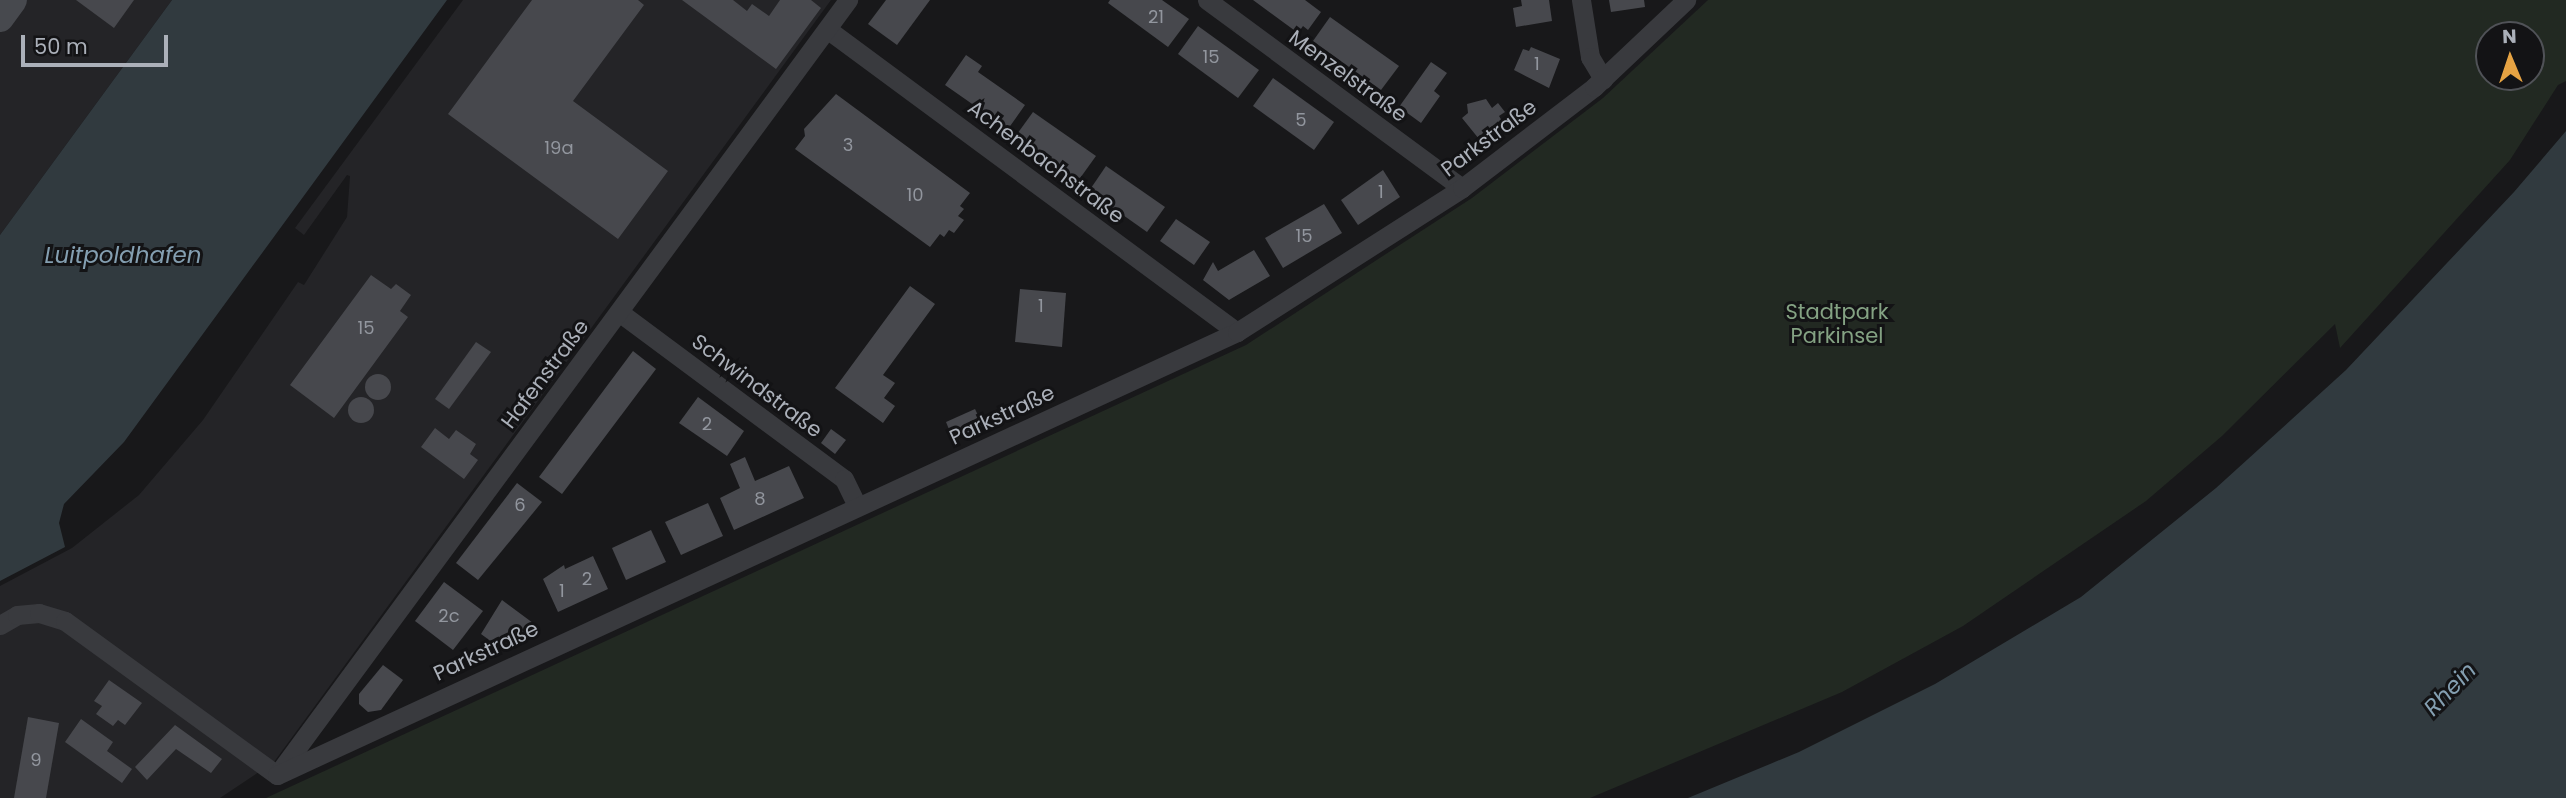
<!DOCTYPE html>
<meta charset="utf-8">
<style>
body{margin:0}
#map{position:relative;width:2566px;height:798px;overflow:hidden;background:#18181a;font-family:Poppins,sans-serif}
div>[style]{position:absolute}
.built>*{inset:0;background:#242427}
.green>*{inset:0;background:#222922}
.water>*{inset:0;background:#313a3f}
.building>*{inset:0;background:#47484d}
.round{border-radius:50%}
.street>*{height:19px;margin:-9.5px;padding:0 9.5px;transform-origin:9.5px;border-radius:9.5px;background:#393a3e}
.secondary>*{height:28px;margin:-14px;padding:0 14px;transform-origin:14px;border-radius:14px;background:#47494e}
span{translate:-50% -50%;white-space:nowrap;text-align:center;line-height:1.15;-webkit-text-stroke:6px #131315;paint-order:stroke}
.number-label{font-size:18px;color:#92969e}
.number-label span{-webkit-text-stroke-width:0}
.street-label{font-size:21px;color:#abb0b9}
.park-label{font-size:21px;color:#84a283}
.water-label{font-size:23px;color:#849fb1;font-style:italic}
.north{position:absolute;left:2475px;top:21px;width:70px;height:70px;box-sizing:border-box;background:#131315;border:2px solid #505257;border-radius:50%;rotate:358deg;font-size:19px;font-weight:700;line-height:28px;text-align:center;color:#abb0b9}
.north::after{content:'';display:block;margin:auto;width:24px;height:32px;background:#e6a343;clip-path:polygon(50% 0,100% 100%,50% 72%,0 100%)}
.scale{position:absolute;left:21px;top:35px;width:147px;height:32px;box-sizing:border-box;border:4px solid #abb0b9;border-top:0;padding-left:9px;font-size:21px;line-height:24px;white-space:nowrap;color:#abb0b9;-webkit-text-stroke:5px #131315;paint-order:stroke}
</style>
<div id="map">
<div class="built">
<i style="clip-path:polygon(0 0,172px 0,0 235px)"></i>
<i style="clip-path:polygon(463px 0,831px 0,274px 762px,220px 798px,0 798px,0 586px,72px 548px,139px 495px,203px 420px,298px 282px,304px 285px,347px 217px,350px 176px,347px 175px,304px 235px,295px 228px)"></i>
</div>
<div class="green">
<i style="clip-path:polygon(evenodd,1708px 0,2566px 0,2566px 81px,2558px 85px,2510px 160px,2340px 348px,2335px 324px,2222px 436px,2146px 501px,1963px 626px,1842px 692px,1590px 798px,266px 798px,1246px 345px,1472px 198px,1603px 98px,1708px 0,2489px 35px,2531px 35px,2531px 77px,2489px 77px,2489px 35px)"></i>
</div>
<div class="water">
<i style="clip-path:polygon(172px 0,447px 0,124px 442px,64px 504px,59px 523px,65px 547px,0 581px,0 235px)"></i>
<i style="clip-path:polygon(2566px 131px,2566px 798px,1688px 798px,1799px 752px,1935px 684px,2081px 597px,2216px 488px,2346px 370px,2514px 192px)"></i>
</div>
<div class="building">
<i style="clip-path:polygon(76px 0,134px 0,114px 28px)"></i>
<i style="clip-path:polygon(532px 0,638px 0,644px 5px,573px 101px,668px 171px,618px 239px,448px 114px)"></i>
<i style="clip-path:polygon(682px 0,733px 0,747px 11px,752px 4px,769px 16px,780px 0,811px 0,821px 8px,776px 69px)"></i>
<i style="clip-path:polygon(886px 0,930px 0,897px 45px,868px 24px)"></i>
<i style="clip-path:polygon(1110px 0,1162px 0,1189px 19px,1168px 47px,1108px 3px)"></i>
<i style="clip-path:polygon(1253px 0,1305px 0,1321px 12px,1308px 30px,1303px 26px,1298px 33px)"></i>
<i style="clip-path:polygon(1521px 0,1549px 0,1552px 21px,1516px 27px,1513px 8px,1522px 6px)"></i>
<i style="clip-path:polygon(1609px 0,1644px 0,1645px 7px,1611px 12px)"></i>
<i style="clip-path:polygon(1330px 17px,1399px 66px,1381px 90px,1313px 41px)"></i>
<i style="clip-path:polygon(1198px 26px,1259px 70px,1238px 98px,1178px 54px)"></i>
<i style="clip-path:polygon(1531px 47px,1560px 59px,1549px 88px,1514px 70px,1523px 49px,1529px 51px)"></i>
<i style="clip-path:polygon(966px 55px,982px 66px,978px 72px,1025px 105px,1008px 129px,945px 85px)"></i>
<i style="clip-path:polygon(1431px 62px,1447px 73px,1434px 91px,1440px 96px,1421px 123px,1399px 107px)"></i>
<i style="clip-path:polygon(1273px 78px,1334px 122px,1314px 150px,1253px 106px)"></i>
<i style="clip-path:polygon(836px 94px,970px 193px,960px 206px,964px 209px,958px 216px,964px 220px,954px 233px,949px 230px,944px 237px,940px 234px,930px 247px,795px 149px,805px 136px,804px 129px)"></i>
<i style="clip-path:polygon(1486px 99px,1492px 108px,1498px 103px,1505px 112px,1499px 116px,1502px 121px,1479px 139px,1462px 118px,1468px 113px,1467px 104px)"></i>
<i style="clip-path:polygon(1033px 112px,1096px 156px,1078px 181px,1015px 137px)"></i>
<i style="clip-path:polygon(1106px 166px,1165px 207px,1147px 232px,1089px 191px)"></i>
<i style="clip-path:polygon(1383px 170px,1400px 197px,1358px 225px,1341px 200px)"></i>
<i style="clip-path:polygon(1324px 204px,1342px 233px,1283px 268px,1265px 238px)"></i>
<i style="clip-path:polygon(1176px 219px,1210px 242px,1194px 265px,1160px 241px)"></i>
<i style="clip-path:polygon(1254px 250px,1270px 276px,1234px 297px,1229px 300px,1203px 280px,1213px 262px,1218px 271px)"></i>
<i style="clip-path:polygon(371px 275px,391px 289px,396px 284px,411px 295px,400px 311px,408px 317px,334px 418px,290px 385px)"></i>
<i style="clip-path:polygon(910px 286px,935px 304px,883px 375px,895px 383px,884px 398px,895px 406px,883px 423px,835px 388px)"></i>
<i style="clip-path:polygon(1020px 289px,1066px 293px,1062px 347px,1015px 342px)"></i>
<i style="clip-path:polygon(476px 342px,491px 352px,449px 409px,435px 399px)"></i>
<i style="clip-path:polygon(633px 351px,656px 369px,562px 494px,539px 477px)"></i>
<i class="round" style="left:365px;top:374px;width:26px;height:26px"></i>
<i style="clip-path:polygon(698px 397px,744px 431px,727px 456px,679px 423px)"></i>
<i class="round" style="left:348px;top:397px;width:26px;height:26px"></i>
<i style="clip-path:polygon(975px 409px,983px 426px,953px 439px,946px 422px)"></i>
<i style="clip-path:polygon(435px 428px,449px 439px,456px 430px,476px 444px,470px 454px,478px 460px,464px 479px,421px 447px)"></i>
<i style="clip-path:polygon(831px 429px,846px 440px,835px 454px,821px 443px)"></i>
<i style="clip-path:polygon(745px 457px,755px 481px,789px 466px,804px 498px,734px 530px,720px 498px,740px 488px,730px 464px)"></i>
<i style="clip-path:polygon(517px 483px,542px 502px,478px 580px,456px 563px)"></i>
<i style="clip-path:polygon(708px 503px,723px 536px,681px 555px,665px 522px)"></i>
<i style="clip-path:polygon(651px 530px,666px 562px,626px 580px,612px 548px)"></i>
<i style="clip-path:polygon(593px 556px,608px 589px,558px 612px,543px 579px,564px 565px,565px 569px)"></i>
<i style="clip-path:polygon(444px 582px,483px 611px,453px 650px,415px 621px)"></i>
<i style="clip-path:polygon(502px 600px,533px 623px,518px 643px,509px 636px,500px 648px,481px 634px)"></i>
<i style="clip-path:polygon(383px 665px,403px 680px,381px 710px,368px 712px,359px 704px,359px 694px)"></i>
<i style="clip-path:polygon(109px 680px,142px 703px,125px 725px,118px 720px,113px 726px,96px 714px,102px 706px,94px 701px)"></i>
<i style="clip-path:polygon(28px 717px,59px 723px,46px 798px,14px 798px)"></i>
<i style="clip-path:polygon(81px 719px,113px 742px,107px 751px,132px 769px,122px 783px,65px 742px)"></i>
<i style="clip-path:polygon(175px 725px,222px 759px,211px 773px,176px 749px,147px 780px,135px 767px)"></i>
</div>
<div class="street">
<i style="left:1207px;top:0;width:317px;rotate:36.4deg"></i>
<i style="left:1581px;top:0;width:58px;rotate:81deg"></i>
<i style="left:1590px;top:57px;width:26px;rotate:59deg"></i>
<i style="left:827px;top:29px;width:510px;rotate:36.47deg"></i>
<i style="left:619px;top:312px;width:280px;rotate:36.6deg"></i>
<i style="left:844px;top:479px;width:30px;rotate:64deg"></i>
<i style="left:0;top:625px;width:20px;rotate:-30deg"></i>
<i style="left:17px;top:615px;width:22px;rotate:-5deg"></i>
<i style="left:39px;top:613px;width:27px;rotate:17deg"></i>
<i style="left:65px;top:621px;width:262px;rotate:36deg"></i>
<i style="left:280px;top:771px;width:958px;rotate:-53.62deg"></i>
<i style="left:277px;top:775px;width:1057px;rotate:-24.77deg"></i>
<i style="left:1237px;top:332px;width:267px;rotate:-32.6deg"></i>
<i style="left:1462px;top:188px;width:166px;rotate:-37.4deg"></i>
<i style="left:1594px;top:87px;width:127px;rotate:-43.4deg"></i>
</div>
<div class="secondary">
<i style="left:0;top:18px;width:22px;rotate:-54deg"></i>
</div>
<div class="number-label">
<span style="left:1156px;top:17px">21</span>
<span style="left:1211px;top:57px">15</span>
<span style="left:1537px;top:64px">1</span>
<span style="left:1301px;top:120px">5</span>
<span style="left:848px;top:145px">3</span>
<span style="left:559px;top:148px">19a</span>
<span style="left:1381px;top:192px">1</span>
<span style="left:915px;top:195px">10</span>
<span style="left:1304px;top:236px">15</span>
<span style="left:1041px;top:306px">1</span>
<span style="left:366px;top:328px">15</span>
<span style="left:707px;top:424px">2</span>
<span style="left:760px;top:499px">8</span>
<span style="left:520px;top:505px">6</span>
<span style="left:587px;top:579px">2</span>
<span style="left:562px;top:591px">1</span>
<span style="left:449px;top:616px">2c</span>
<span style="left:36px;top:760px">9</span>
</div>
<div class="street-label">
<span style="left:1348px;top:76px;rotate:36deg">Menzelstraße</span>
<span style="left:1489px;top:138px;rotate:-37deg">Parkstraße</span>
<span style="left:1046px;top:162px;rotate:37deg">Achenbachstraße</span>
<span style="left:545px;top:374px;rotate:-53deg">Hafenstraße</span>
<span style="left:757px;top:386px;rotate:37deg">Schwindstraße</span>
<span style="left:1002px;top:415px;rotate:-25deg">Parkstraße</span>
<span style="left:486px;top:651px;rotate:-25deg">Parkstraße</span>
</div>
<div class="park-label">
<span style="left:1837px;top:324px">Stadtpark<br>Parkinsel</span>
</div>
<div class="water-label">
<span style="left:123px;top:255px">Luitpoldhafen</span>
<span style="left:2450px;top:689px;rotate:-46deg">Rhein</span>
</div>
<div class="north">N</div>
<div class="scale">50 m</div>
</div>
